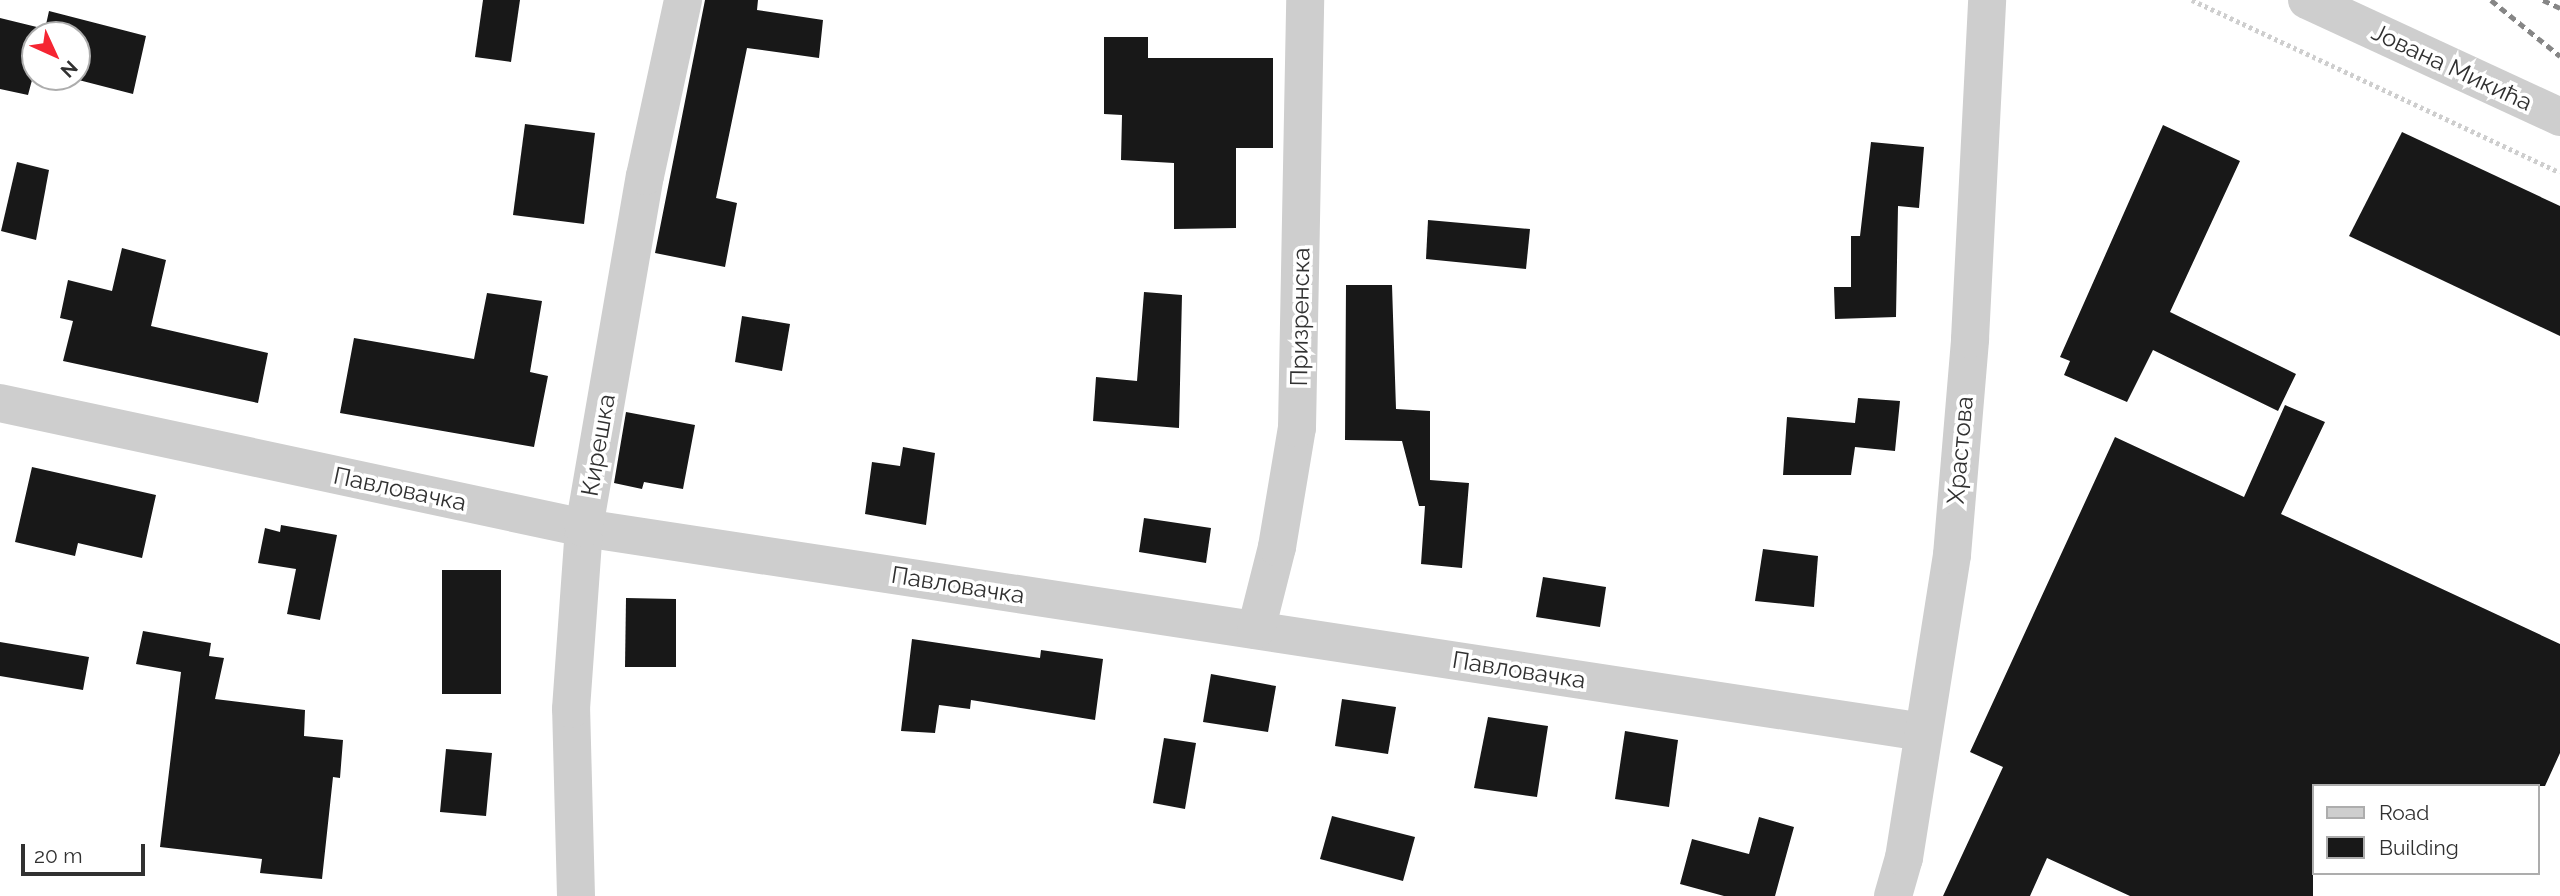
<!DOCTYPE html>
<meta charset="utf-8">
<style>
body{margin:0}
#map{position:relative;width:2560px;height:896px;overflow:hidden;background:#fff;font-family:Raleway,sans-serif}
div>[style]{position:absolute}
.building>*{inset:0;background:#181818}
.path>*{height:4.5px;margin-top:-2.25px;transform-origin:0;background:repeating-linear-gradient(90deg,#cecece 0 3.5px,transparent 0 7px)}
.minor>*{height:38px;margin:-19px;padding:0 19px;transform-origin:19px;border-radius:19px;background:#cecece}
.rail>*{height:5px;margin-top:-2.5px;transform-origin:0;background:repeating-linear-gradient(90deg,#868686 0 7px,transparent 0 12px)}
span{translate:-50% -50%;white-space:nowrap;text-align:center;line-height:1.15;-webkit-text-stroke:7px #fff;paint-order:stroke}
.street-label{font-size:24px;color:#313131}
.legend{position:absolute;left:2312px;top:784px;width:228px;height:91px;box-sizing:border-box;background:#fff;border:2px solid #adadad;margin:0;padding:9px 12px;list-style:none;font-size:21px;color:#313131}
.legend li{display:flex;align-items:center;gap:14px;height:35px}
.legend b{width:35px;border:2px solid #adadad}
.north{position:absolute;left:21px;top:21px;width:70px;height:70px;box-sizing:border-box;background:#fff;border:2px solid #adadad;border-radius:50%;rotate:135deg;font-size:19px;font-weight:700;line-height:28px;text-align:center;color:#313131}
.north::after{content:'';display:block;margin:auto;width:24px;height:32px;background:#f52532;clip-path:polygon(50% 0,100% 100%,50% 72%,0 100%)}
.scale{position:absolute;left:21px;top:844px;width:124px;height:32px;box-sizing:border-box;border:4px solid #313131;border-top:0;padding-left:9px;font-size:21px;line-height:24px;white-space:nowrap;color:#313131;-webkit-text-stroke:5px #fff;paint-order:stroke}
</style>
<div id="map">
<div class="building">
<i style="clip-path:polygon(483px 0,520px 0,511px 62px,475px 57px)"></i>
<i style="clip-path:polygon(705px 0,758px 0,757px 10px,823px 20px,819px 58px,747px 48px,716px 198px,737px 203px,725px 267px,655px 253px)"></i>
<i style="clip-path:polygon(49px 11px,146px 36px,133px 94px,67px 77px,77px 77px,77px 35px,35px 35px,35px 69px,28px 95px,0 89px,0 18px,45px 29px)"></i>
<i style="clip-path:polygon(1104px 37px,1148px 37px,1148px 58px,1273px 58px,1273px 148px,1236px 148px,1236px 228px,1174px 229px,1174px 163px,1121px 160px,1122px 115px,1104px 114px)"></i>
<i style="clip-path:polygon(525px 124px,595px 133px,584px 224px,513px 215px)"></i>
<i style="clip-path:polygon(2163px 125px,2240px 161px,2170px 312px,2296px 374px,2278px 411px,2153px 350px,2127px 402px,2064px 375px,2070px 361px,2060px 357px)"></i>
<i style="clip-path:polygon(2402px 132px,2560px 206px,2560px 336px,2349px 236px)"></i>
<i style="clip-path:polygon(1871px 142px,1924px 147px,1919px 208px,1898px 206px,1896px 317px,1835px 319px,1834px 287px,1851px 287px,1851px 236px,1860px 236px)"></i>
<i style="clip-path:polygon(17px 162px,49px 170px,36px 240px,1px 231px)"></i>
<i style="clip-path:polygon(1428px 220px,1530px 229px,1526px 269px,1426px 259px)"></i>
<i style="clip-path:polygon(122px 248px,166px 260px,151px 326px,268px 353px,258px 403px,63px 361px,73px 321px,60px 318px,68px 280px,112px 291px)"></i>
<i style="clip-path:polygon(1346px 285px,1392px 285px,1396px 409px,1430px 411px,1430px 480px,1469px 483px,1462px 568px,1421px 564px,1425px 506px,1419px 506px,1402px 441px,1345px 440px)"></i>
<i style="clip-path:polygon(1144px 292px,1182px 295px,1179px 428px,1093px 421px,1096px 377px,1137px 381px)"></i>
<i style="clip-path:polygon(487px 293px,542px 301px,530px 372px,548px 376px,534px 447px,340px 413px,354px 338px,474px 359px)"></i>
<i style="clip-path:polygon(742px 316px,790px 324px,782px 371px,735px 362px)"></i>
<i style="clip-path:polygon(1858px 398px,1900px 401px,1895px 451px,1855px 447px,1851px 475px,1783px 475px,1787px 417px,1855px 423px)"></i>
<i style="clip-path:polygon(2285px 405px,2325px 422px,2281px 514px,2560px 644px,2560px 753px,2545px 786px,2313px 786px,2313px 896px,2130px 896px,2047px 858px,2030px 896px,1943px 896px,2003px 767px,1970px 752px,2115px 437px,2244px 497px)"></i>
<i style="clip-path:polygon(626px 412px,695px 425px,683px 489px,644px 482px,642px 489px,614px 483px)"></i>
<i style="clip-path:polygon(903px 447px,935px 453px,926px 525px,865px 514px,872px 462px,900px 466px)"></i>
<i style="clip-path:polygon(32px 467px,156px 495px,142px 558px,78px 543px,75px 556px,15px 542px)"></i>
<i style="clip-path:polygon(1144px 518px,1211px 528px,1206px 563px,1139px 552px)"></i>
<i style="clip-path:polygon(281px 525px,337px 535px,320px 620px,287px 614px,296px 569px,258px 563px,265px 528px,280px 532px)"></i>
<i style="clip-path:polygon(1763px 549px,1818px 556px,1814px 607px,1755px 601px)"></i>
<i style="clip-path:polygon(442px 570px,501px 570px,501px 694px,442px 694px)"></i>
<i style="clip-path:polygon(1543px 577px,1606px 587px,1600px 627px,1536px 617px)"></i>
<i style="clip-path:polygon(626px 598px,676px 599px,676px 667px,625px 667px)"></i>
<i style="clip-path:polygon(143px 631px,211px 643px,209px 656px,224px 658px,215px 699px,305px 710px,304px 736px,343px 740px,340px 778px,333px 777px,322px 879px,260px 873px,262px 859px,160px 847px,181px 672px,136px 664px)"></i>
<i style="clip-path:polygon(912px 639px,1040px 658px,1041px 650px,1103px 659px,1095px 720px,971px 700px,970px 709px,939px 705px,935px 733px,901px 731px)"></i>
<i style="clip-path:polygon(0 642px,89px 657px,83px 690px,0 676px)"></i>
<i style="clip-path:polygon(1211px 674px,1276px 686px,1268px 732px,1203px 722px)"></i>
<i style="clip-path:polygon(1342px 699px,1396px 707px,1388px 754px,1335px 746px)"></i>
<i style="clip-path:polygon(1488px 717px,1548px 726px,1537px 797px,1474px 788px)"></i>
<i style="clip-path:polygon(1625px 731px,1678px 740px,1669px 807px,1615px 799px)"></i>
<i style="clip-path:polygon(1164px 738px,1196px 743px,1185px 809px,1153px 803px)"></i>
<i style="clip-path:polygon(446px 749px,492px 753px,486px 816px,440px 812px)"></i>
<i style="clip-path:polygon(1332px 816px,1415px 837px,1403px 881px,1320px 859px)"></i>
<i style="clip-path:polygon(1759px 817px,1794px 827px,1775px 896px,1724px 896px,1680px 884px,1692px 839px,1749px 854px)"></i>
</div>
<div class="path">
<i style="left:2192px;top:0;width:406px;rotate:25.1deg"></i>
</div>
<div class="minor">
<i style="left:2307px;top:0;width:279px;rotate:24.8deg"></i>
<i style="left:0;top:403px;width:597px;rotate:12.08deg"></i>
<i style="left:584px;top:528px;width:1354px;rotate:8.66deg"></i>
<i style="left:1256px;top:630px;width:86px;rotate:-75.8deg"></i>
<i style="left:1277px;top:547px;width:121px;rotate:-80.5deg"></i>
<i style="left:1297px;top:428px;width:428px;rotate:-88.9deg"></i>
<i style="left:576px;top:896px;width:187px;rotate:-91.5deg"></i>
<i style="left:571px;top:709px;width:181px;rotate:-85.9deg"></i>
<i style="left:584px;top:528px;width:357px;rotate:-80.2deg"></i>
<i style="left:645px;top:176px;width:180px;rotate:-77.8deg"></i>
<i style="left:1893px;top:896px;width:40px;rotate:-74deg"></i>
<i style="left:1904px;top:858px;width:307px;rotate:-81deg"></i>
<i style="left:1952px;top:555px;width:217px;rotate:-85.2deg"></i>
<i style="left:1970px;top:339px;width:339px;rotate:-87.1deg"></i>
</div>
<div class="rail">
<i style="left:2491px;top:0;width:89px;rotate:39.1deg"></i>
<i style="left:2543px;top:0;width:19px;rotate:25deg"></i>
</div>
<div class="street-label">
<span style="left:2452px;top:67px;rotate:25deg">Јована Микића</span>
<span style="left:1300px;top:317px;rotate:-89deg">Призренска</span>
<span style="left:598px;top:445px;rotate:-80deg">Кирешка</span>
<span style="left:1960px;top:450px;rotate:-85deg">Храстова</span>
<span style="left:400px;top:489px;rotate:12deg">Павловачка</span>
<span style="left:958px;top:585px;rotate:9deg">Павловачка</span>
<span style="left:1519px;top:670px;rotate:9deg">Павловачка</span>
</div>
<ul class="legend">
<li><b style="height:9px;background:#cecece"></b>Road</li>
<li><b style="height:19px;background:#181818"></b>Building</li>
</ul>
<div class="north">N</div>
<div class="scale">20 m</div>
</div>
